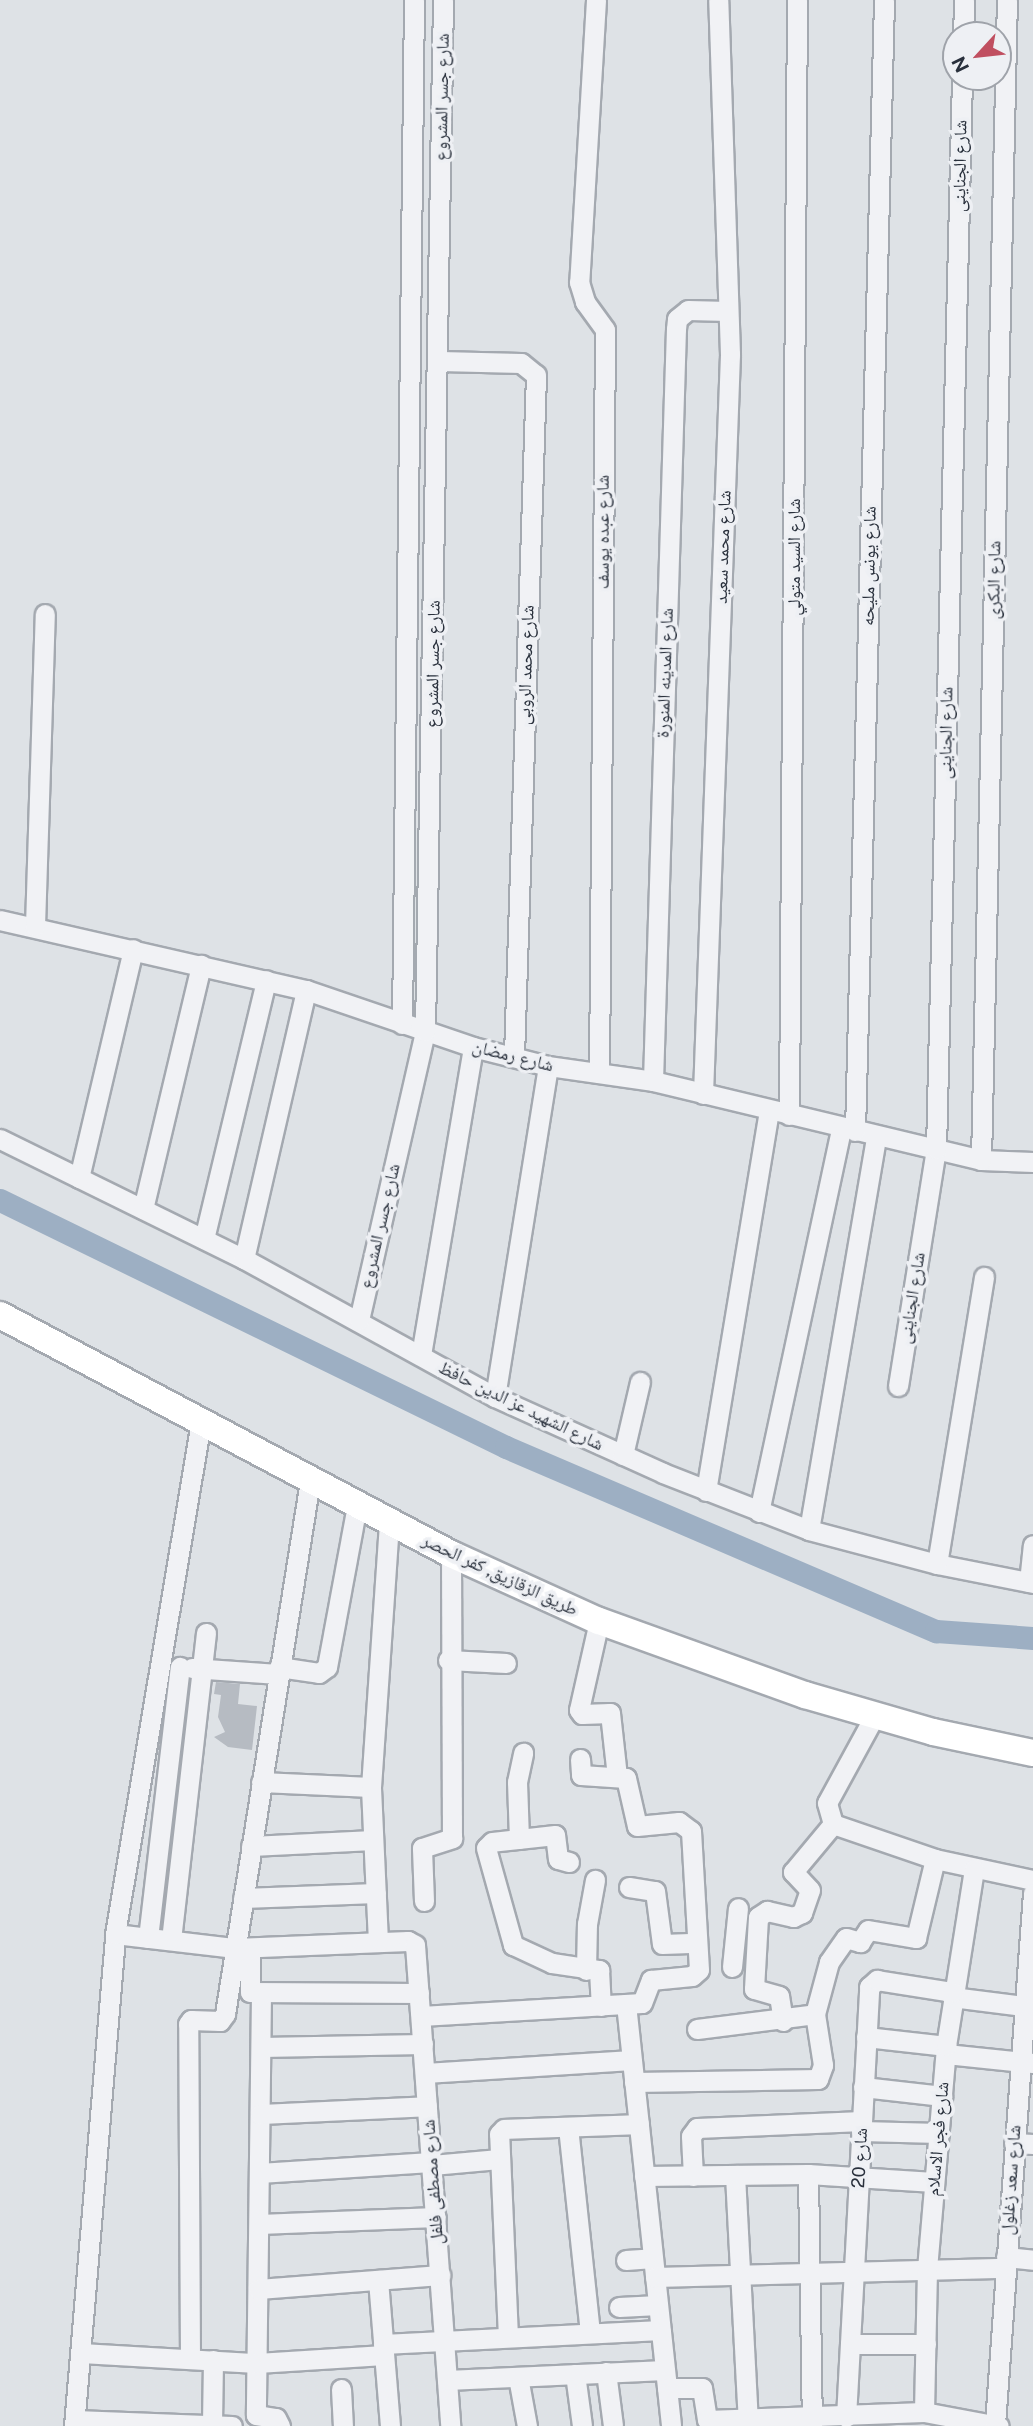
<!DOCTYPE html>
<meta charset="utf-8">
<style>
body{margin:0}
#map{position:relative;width:1033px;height:2426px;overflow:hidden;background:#dee2e6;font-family:"Public Sans","Noto Naskh Arabic",sans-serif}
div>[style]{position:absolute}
.canal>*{height:23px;margin:-11.5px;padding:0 11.5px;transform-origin:11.5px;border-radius:11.5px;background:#9dafc3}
.building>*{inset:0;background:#b6bbc2}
.roads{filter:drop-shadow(2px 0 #a4a9b0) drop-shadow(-2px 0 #a4a9b0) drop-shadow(0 2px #a4a9b0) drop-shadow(0 -2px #a4a9b0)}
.street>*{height:19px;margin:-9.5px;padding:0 9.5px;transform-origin:9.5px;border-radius:9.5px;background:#f1f2f5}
.secondary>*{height:26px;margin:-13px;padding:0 13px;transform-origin:13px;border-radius:13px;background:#fff}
span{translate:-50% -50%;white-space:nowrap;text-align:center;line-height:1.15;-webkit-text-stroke:7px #eef0f4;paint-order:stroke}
.street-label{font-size:18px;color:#29303c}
.north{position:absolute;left:942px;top:21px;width:70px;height:70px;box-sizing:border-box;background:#eef0f4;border:2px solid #9fa3aa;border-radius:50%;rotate:243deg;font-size:19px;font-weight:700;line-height:28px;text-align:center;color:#29303c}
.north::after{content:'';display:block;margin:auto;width:24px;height:32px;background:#c04f60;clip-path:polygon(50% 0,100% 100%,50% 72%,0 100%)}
</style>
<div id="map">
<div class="canal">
<i style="left:0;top:1200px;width:563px;rotate:26.02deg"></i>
<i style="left:506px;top:1447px;width:468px;rotate:23.2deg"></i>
<i style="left:936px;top:1631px;width:97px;rotate:4.1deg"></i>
</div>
<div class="building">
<i style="clip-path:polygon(216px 1682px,240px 1684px,238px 1704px,257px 1706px,252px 1750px,228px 1747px,214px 1737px,225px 1732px,218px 1717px,221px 1695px,214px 1694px)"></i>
</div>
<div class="roads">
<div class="street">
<i style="left:596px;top:0;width:283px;rotate:93.4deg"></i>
<i style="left:579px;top:282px;width:21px;rotate:73deg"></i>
<i style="left:585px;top:302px;width:34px;rotate:54deg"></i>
<i style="left:605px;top:330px;width:743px;rotate:90.46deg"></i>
<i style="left:963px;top:35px;width:35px;rotate:-88deg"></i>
<i style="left:440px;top:361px;width:81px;rotate:1.4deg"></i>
<i style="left:521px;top:363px;width:19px;rotate:39deg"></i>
<i style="left:536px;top:375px;width:682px;rotate:91.85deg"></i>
<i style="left:0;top:920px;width:314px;rotate:12.9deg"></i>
<i style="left:306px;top:990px;width:176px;rotate:18.8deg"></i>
<i style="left:473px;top:1047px;width:77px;rotate:14.2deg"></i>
<i style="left:548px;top:1066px;width:106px;rotate:8.1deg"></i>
<i style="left:653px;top:1081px;width:337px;rotate:13.5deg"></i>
<i style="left:981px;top:1160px;width:52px;rotate:2.2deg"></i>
<i style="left:35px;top:926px;width:312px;rotate:-88.2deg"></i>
<i style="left:402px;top:1024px;width:1024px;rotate:-89.33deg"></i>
<i style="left:653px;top:1081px;width:752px;rotate:-88.25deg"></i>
<i style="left:676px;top:329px;width:10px;rotate:-84deg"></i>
<i style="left:677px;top:319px;width:14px;rotate:-39deg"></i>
<i style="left:688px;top:310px;width:40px;rotate:1.4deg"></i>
<i style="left:703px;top:1094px;width:740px;rotate:-87.91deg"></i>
<i style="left:730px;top:354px;width:354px;rotate:-91.9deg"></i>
<i style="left:789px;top:1115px;width:1115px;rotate:-89.59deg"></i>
<i style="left:855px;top:1131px;width:1131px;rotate:-88.53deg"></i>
<i style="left:0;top:1139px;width:272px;rotate:26.2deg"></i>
<i style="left:244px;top:1259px;width:286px;rotate:28.8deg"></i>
<i style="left:495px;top:1397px;width:184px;rotate:24.3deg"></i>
<i style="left:663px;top:1473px;width:157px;rotate:21.3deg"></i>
<i style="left:809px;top:1530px;width:132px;rotate:14.9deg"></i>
<i style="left:937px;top:1564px;width:98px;rotate:11.2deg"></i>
<i style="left:981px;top:1160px;width:1160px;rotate:-88.72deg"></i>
<i style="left:79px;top:1178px;width:235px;rotate:-76.7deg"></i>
<i style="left:143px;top:1209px;width:251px;rotate:-76.6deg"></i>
<i style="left:204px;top:1239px;width:266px;rotate:-76.5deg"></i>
<i style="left:244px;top:1259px;width:276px;rotate:-77deg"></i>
<i style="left:359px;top:1320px;width:296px;rotate:-77.1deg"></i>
<i style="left:425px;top:1031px;width:1031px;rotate:-89deg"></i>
<i style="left:421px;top:1355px;width:312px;rotate:-80.4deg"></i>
<i style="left:898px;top:1386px;width:240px;rotate:-80.9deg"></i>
<i style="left:936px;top:1149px;width:1072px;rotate:-88.61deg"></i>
<i style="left:495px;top:1397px;width:335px;rotate:-80.9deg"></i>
<i style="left:623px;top:1455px;width:75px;rotate:-76.9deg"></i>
<i style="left:706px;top:1491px;width:386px;rotate:-80.6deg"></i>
<i style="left:759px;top:1512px;width:393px;rotate:-77.9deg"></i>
<i style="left:809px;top:1530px;width:399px;rotate:-80.3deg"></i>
<i style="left:937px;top:1564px;width:291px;rotate:-80.7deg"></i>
<i style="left:1029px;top:1582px;width:37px;rotate:-84deg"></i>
<i style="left:599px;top:1621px;width:91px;rotate:102.7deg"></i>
<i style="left:579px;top:1710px;width:5px;rotate:53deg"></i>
<i style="left:582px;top:1714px;width:28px;rotate:-2deg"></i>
<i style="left:610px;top:1713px;width:63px;rotate:83.7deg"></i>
<i style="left:448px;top:1660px;width:58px;rotate:3deg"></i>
<i style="left:279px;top:1667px;width:40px;rotate:8.5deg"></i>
<i style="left:319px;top:1673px;width:10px;rotate:-37deg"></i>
<i style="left:327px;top:1667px;width:165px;rotate:-79.5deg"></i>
<i style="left:192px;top:1668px;width:86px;rotate:4deg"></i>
<i style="left:875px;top:1715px;width:100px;rotate:118.6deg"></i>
<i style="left:827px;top:1803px;width:22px;rotate:74deg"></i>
<i style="left:833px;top:1824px;width:108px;rotate:18.9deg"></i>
<i style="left:935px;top:1859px;width:100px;rotate:12.1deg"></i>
<i style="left:580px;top:1759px;width:16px;rotate:86deg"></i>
<i style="left:581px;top:1775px;width:45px;rotate:3.8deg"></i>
<i style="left:626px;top:1778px;width:49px;rotate:77.1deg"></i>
<i style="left:637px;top:1826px;width:42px;rotate:-5.4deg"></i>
<i style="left:679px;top:1822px;width:15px;rotate:37deg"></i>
<i style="left:691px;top:1831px;width:139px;rotate:86.7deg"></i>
<i style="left:261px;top:1782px;width:110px;rotate:2.6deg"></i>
<i style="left:519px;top:1839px;width:57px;rotate:-92deg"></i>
<i style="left:517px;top:1782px;width:30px;rotate:-78deg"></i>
<i style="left:251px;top:1846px;width:122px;rotate:-2.8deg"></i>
<i style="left:569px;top:1862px;width:11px;rotate:-165deg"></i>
<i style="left:558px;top:1859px;width:24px;rotate:-97deg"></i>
<i style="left:555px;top:1835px;width:63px;rotate:173.7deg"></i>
<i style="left:492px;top:1842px;width:8px;rotate:135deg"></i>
<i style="left:486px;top:1848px;width:101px;rotate:74.4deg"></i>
<i style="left:513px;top:1945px;width:43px;rotate:24.8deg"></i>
<i style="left:552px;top:1963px;width:48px;rotate:8.5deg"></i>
<i style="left:599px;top:1970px;width:36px;rotate:87deg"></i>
<i style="left:629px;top:1887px;width:26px;rotate:9deg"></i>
<i style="left:655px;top:1891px;width:53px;rotate:82.5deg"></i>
<i style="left:662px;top:1944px;width:35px;rotate:-2deg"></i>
<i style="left:243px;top:1898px;width:133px;rotate:-2.2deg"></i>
<i style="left:424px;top:1901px;width:53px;rotate:-92.2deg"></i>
<i style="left:422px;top:1848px;width:32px;rotate:-18deg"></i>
<i style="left:452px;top:1838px;width:284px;rotate:-90.2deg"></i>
<i style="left:115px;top:1934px;width:121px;rotate:6.7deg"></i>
<i style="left:235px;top:1948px;width:173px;rotate:-2.3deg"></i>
<i style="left:408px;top:1941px;width:8px;rotate:30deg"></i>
<i style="left:415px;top:1945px;width:482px;rotate:85.8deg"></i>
<i style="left:148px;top:1938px;width:273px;rotate:-83.3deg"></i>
<i style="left:171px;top:1940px;width:309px;rotate:-83.5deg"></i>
<i style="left:378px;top:1942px;width:155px;rotate:-92.6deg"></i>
<i style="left:371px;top:1787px;width:266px;rotate:-86.1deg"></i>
<i style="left:250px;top:1948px;width:44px;rotate:90deg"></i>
<i style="left:250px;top:1992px;width:169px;rotate:0.3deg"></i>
<i style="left:732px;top:1967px;width:59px;rotate:-84.2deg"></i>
<i style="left:586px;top:1970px;width:46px;rotate:-88.8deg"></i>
<i style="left:587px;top:1924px;width:45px;rotate:-79.7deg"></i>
<i style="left:261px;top:1993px;width:422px;rotate:90.7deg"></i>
<i style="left:256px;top:2415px;width:20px;rotate:9deg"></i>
<i style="left:276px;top:2418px;width:9px;rotate:63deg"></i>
<i style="left:952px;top:1997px;width:72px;rotate:7.2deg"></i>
<i style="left:626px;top:2004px;width:424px;rotate:83.9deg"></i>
<i style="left:421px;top:2016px;width:221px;rotate:-3.4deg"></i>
<i style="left:642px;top:2003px;width:25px;rotate:-69deg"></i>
<i style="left:651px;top:1980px;width:41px;rotate:-5.6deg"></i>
<i style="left:692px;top:1976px;width:9px;rotate:-41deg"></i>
<i style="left:783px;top:2021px;width:25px;rotate:-99deg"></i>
<i style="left:779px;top:1996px;width:26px;rotate:-164deg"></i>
<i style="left:754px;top:1989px;width:72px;rotate:-86.8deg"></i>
<i style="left:758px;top:1917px;width:11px;rotate:-34deg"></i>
<i style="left:767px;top:1911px;width:27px;rotate:13deg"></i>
<i style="left:793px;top:1917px;width:10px;rotate:-24deg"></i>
<i style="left:802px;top:1913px;width:24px;rotate:-71deg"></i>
<i style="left:810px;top:1890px;width:25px;rotate:-133deg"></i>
<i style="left:793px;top:1872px;width:62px;rotate:-50.2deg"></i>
<i style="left:697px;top:2029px;width:119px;rotate:-7.2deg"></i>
<i style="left:866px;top:2037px;width:81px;rotate:6.4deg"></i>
<i style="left:261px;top:2047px;width:162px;rotate:-1.1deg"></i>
<i style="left:946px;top:2054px;width:87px;rotate:5.9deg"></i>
<i style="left:425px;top:2073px;width:207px;rotate:-3.6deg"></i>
<i style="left:634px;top:2082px;width:184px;rotate:-0.9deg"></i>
<i style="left:818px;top:2079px;width:15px;rotate:-70deg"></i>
<i style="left:823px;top:2065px;width:52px;rotate:-98.9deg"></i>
<i style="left:815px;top:2014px;width:54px;rotate:-74.9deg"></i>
<i style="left:829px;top:1962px;width:29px;rotate:-55deg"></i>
<i style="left:846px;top:1938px;width:15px;rotate:16deg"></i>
<i style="left:860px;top:1942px;width:14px;rotate:-56deg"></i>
<i style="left:868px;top:1930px;width:49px;rotate:9.5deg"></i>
<i style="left:916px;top:1938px;width:81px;rotate:-76.5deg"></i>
<i style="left:863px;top:2087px;width:80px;rotate:6.5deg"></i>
<i style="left:260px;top:2114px;width:167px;rotate:-2.7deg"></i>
<i style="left:568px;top:2127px;width:207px;rotate:83.9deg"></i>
<i style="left:861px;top:2131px;width:78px;rotate:1.5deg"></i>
<i style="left:1014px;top:2143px;width:19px;rotate:3deg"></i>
<i style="left:432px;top:2165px;width:67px;rotate:-5.1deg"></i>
<i style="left:259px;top:2173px;width:172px;rotate:-3.7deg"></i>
<i style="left:808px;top:2174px;width:252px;rotate:89.1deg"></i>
<i style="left:735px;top:2175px;width:251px;rotate:87deg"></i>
<i style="left:644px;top:2176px;width:164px;rotate:-0.7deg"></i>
<i style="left:808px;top:2174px;width:126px;rotate:3.6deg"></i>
<i style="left:693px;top:2176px;width:40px;rotate:-92.9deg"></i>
<i style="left:691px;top:2136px;width:10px;rotate:-53deg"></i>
<i style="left:697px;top:2128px;width:165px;rotate:-2.4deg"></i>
<i style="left:259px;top:2224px;width:177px;rotate:-2.3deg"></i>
<i style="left:1006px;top:2257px;width:27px;rotate:6deg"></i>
<i style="left:626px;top:2260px;width:27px;rotate:-4deg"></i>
<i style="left:655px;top:2277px;width:351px;rotate:-1.5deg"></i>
<i style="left:378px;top:2280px;width:146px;rotate:85.3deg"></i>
<i style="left:258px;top:2289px;width:183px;rotate:-4.4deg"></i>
<i style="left:619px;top:2307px;width:39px;rotate:-3deg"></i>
<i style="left:508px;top:2337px;width:203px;rotate:-92.5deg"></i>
<i style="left:499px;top:2134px;width:7px;rotate:-45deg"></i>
<i style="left:504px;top:2129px;width:135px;rotate:-2.1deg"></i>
<i style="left:383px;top:2344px;width:278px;rotate:-2.9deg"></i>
<i style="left:850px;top:2344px;width:76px"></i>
<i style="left:81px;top:2353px;width:176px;rotate:3.3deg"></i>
<i style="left:257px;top:2363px;width:127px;rotate:-3.6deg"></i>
<i style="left:190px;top:2359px;width:335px;rotate:-90.3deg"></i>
<i style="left:188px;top:2024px;width:5px;rotate:-53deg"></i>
<i style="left:191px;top:2020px;width:29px;rotate:2deg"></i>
<i style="left:220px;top:2021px;width:9px;rotate:-54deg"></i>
<i style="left:225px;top:2014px;width:540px;rotate:-80.94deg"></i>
<i style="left:606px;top:2372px;width:54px;rotate:82.6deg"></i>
<i style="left:575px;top:2374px;width:52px;rotate:82.3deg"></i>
<i style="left:518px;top:2377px;width:50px;rotate:79.6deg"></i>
<i style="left:447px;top:2380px;width:218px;rotate:-2.6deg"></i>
<i style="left:667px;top:2388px;width:35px"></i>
<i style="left:702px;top:2388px;width:32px;rotate:81deg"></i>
<i style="left:707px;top:2420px;width:217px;rotate:-2.1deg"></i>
<i style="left:924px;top:2412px;width:76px;rotate:10.6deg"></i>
<i style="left:341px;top:2389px;width:37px;rotate:87deg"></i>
<i style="left:924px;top:2412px;width:143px;rotate:-88.8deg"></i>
<i style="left:927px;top:2269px;width:224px;rotate:-85.1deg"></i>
<i style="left:946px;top:2046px;width:179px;rotate:-81deg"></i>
<i style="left:846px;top:2417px;width:431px;rotate:-86.9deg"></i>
<i style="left:869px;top:1987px;width:11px;rotate:-41deg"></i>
<i style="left:877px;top:1980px;width:77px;rotate:9deg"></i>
<i style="left:75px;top:2420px;width:157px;rotate:2.2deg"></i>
<i style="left:212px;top:2424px;width:64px;rotate:-89.1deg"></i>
<i style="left:995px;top:2424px;width:532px;rotate:-85.91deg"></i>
<i style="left:74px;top:2426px;width:494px;rotate:-85.2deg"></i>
<i style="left:115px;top:1934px;width:519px;rotate:-80.47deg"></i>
</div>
<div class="secondary">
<i style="left:0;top:1315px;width:510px;rotate:27.92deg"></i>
<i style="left:451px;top:1554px;width:162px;rotate:24.4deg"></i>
<i style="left:599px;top:1621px;width:219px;rotate:19.8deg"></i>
<i style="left:805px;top:1695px;width:133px;rotate:16.1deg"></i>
<i style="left:933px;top:1732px;width:102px;rotate:11.9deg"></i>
</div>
</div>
<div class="street-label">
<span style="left:442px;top:97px;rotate:-89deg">شارع جسر المشروع</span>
<span style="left:960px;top:166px;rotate:-89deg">شارع الجناينى</span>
<span style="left:603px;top:532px;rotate:-90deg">شارع عبده يوسف</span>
<span style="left:723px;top:547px;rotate:-88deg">شارع محمد سعيد</span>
<span style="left:794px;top:557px;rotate:-90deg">شارع السيد متولي</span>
<span style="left:869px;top:566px;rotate:-89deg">شارع يونس مليحه</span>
<span style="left:994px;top:580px;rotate:-89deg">شارع البكرى</span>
<span style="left:433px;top:664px;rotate:-89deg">شارع جسر المشروع</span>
<span style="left:526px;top:665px;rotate:-88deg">شارع محمد الروبى</span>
<span style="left:665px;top:673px;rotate:-88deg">شارع المدينه المنورة</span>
<span style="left:946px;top:733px;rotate:-89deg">شارع الجناينى</span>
<span style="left:513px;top:1056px;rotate:14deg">شارع رمضان</span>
<span style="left:380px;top:1226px;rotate:-77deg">شارع جسر المشروع</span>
<span style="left:912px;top:1298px;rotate:-81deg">شارع الجناينى</span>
<span style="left:521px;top:1406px;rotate:26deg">شارع الشهيد عز الدين حافظ</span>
<span style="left:500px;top:1575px;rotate:25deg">طريق الزقازيق, كفر الحصر</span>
<span style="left:938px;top:2139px;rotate:-85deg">شارع فجر الاسلام</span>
<span style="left:860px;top:2158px;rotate:-87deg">شارع 20</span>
<span style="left:1011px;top:2180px;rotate:-86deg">شارع سعد زغلول</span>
<span style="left:433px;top:2182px;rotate:-94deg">شارع مصطفى فلفل</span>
</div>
<div class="north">N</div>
</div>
